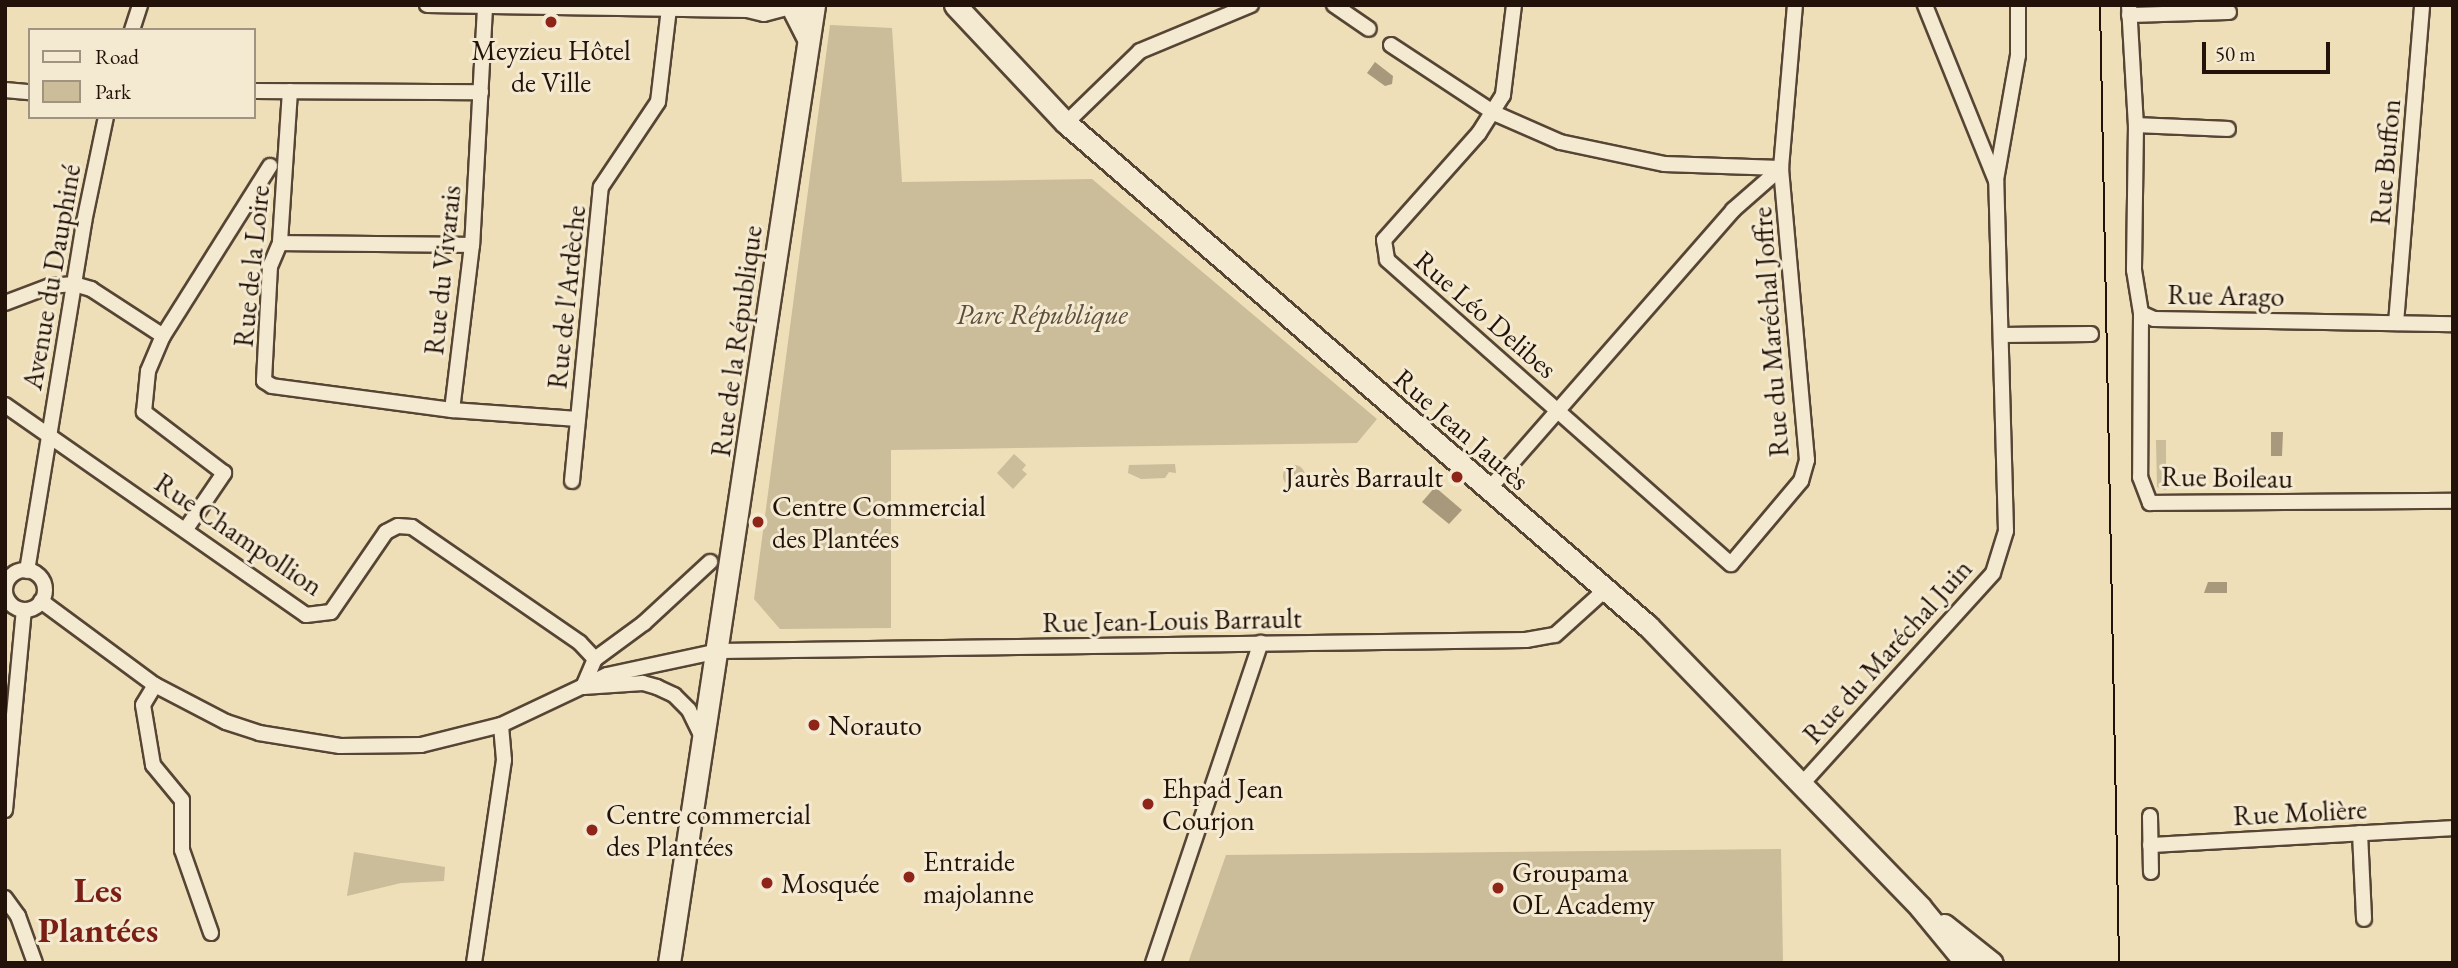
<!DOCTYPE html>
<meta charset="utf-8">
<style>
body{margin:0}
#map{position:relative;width:2458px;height:968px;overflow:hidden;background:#eedfb8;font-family:"EB Garamond",serif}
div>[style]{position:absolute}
.green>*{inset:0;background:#cbbc9a}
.round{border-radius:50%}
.water>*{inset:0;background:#a9997c}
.roads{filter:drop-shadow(2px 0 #564535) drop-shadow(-2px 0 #564535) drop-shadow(0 2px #564535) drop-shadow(0 -2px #564535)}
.minor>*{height:14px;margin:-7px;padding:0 7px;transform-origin:7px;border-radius:7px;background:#f4ead1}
.minor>.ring{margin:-7px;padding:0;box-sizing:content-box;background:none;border:14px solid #f4ead1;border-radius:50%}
.secondary>*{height:21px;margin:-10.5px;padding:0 10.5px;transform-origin:10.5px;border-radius:10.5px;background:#f4ead1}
.tram>*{height:2px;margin:-1px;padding:0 1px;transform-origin:1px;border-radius:1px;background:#231209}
.dots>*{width:19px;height:19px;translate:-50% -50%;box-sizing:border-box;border:4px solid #f4ead1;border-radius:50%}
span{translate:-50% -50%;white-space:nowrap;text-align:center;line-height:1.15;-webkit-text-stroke:6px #f4ead1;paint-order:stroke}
.poi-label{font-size:28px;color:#231209}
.right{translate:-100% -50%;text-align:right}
.left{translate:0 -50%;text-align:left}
.street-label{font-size:28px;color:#231209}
.park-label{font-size:28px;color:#5e4e3c;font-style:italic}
.district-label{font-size:35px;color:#7a1f14;font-weight:700}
.frame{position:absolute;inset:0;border:7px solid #231209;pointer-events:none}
.legend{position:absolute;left:28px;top:28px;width:228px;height:91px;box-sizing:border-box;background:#f4ead1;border:2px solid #a09481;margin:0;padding:9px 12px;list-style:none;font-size:21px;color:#231209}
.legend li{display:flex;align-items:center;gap:14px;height:35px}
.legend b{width:35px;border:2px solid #a09481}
.scale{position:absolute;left:2202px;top:42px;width:128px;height:32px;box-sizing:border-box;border:4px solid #231209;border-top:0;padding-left:9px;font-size:21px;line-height:24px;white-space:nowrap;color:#231209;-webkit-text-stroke:5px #f4ead1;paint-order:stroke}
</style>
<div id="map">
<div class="green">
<i style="clip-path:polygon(830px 25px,892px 28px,902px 182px,1092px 179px,1377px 419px,1357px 443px,891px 450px,891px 628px,780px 629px,754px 599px)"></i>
<i style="clip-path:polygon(2156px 440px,2166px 440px,2166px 490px,2157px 487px)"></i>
<i style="clip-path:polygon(1014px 454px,1026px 465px,1022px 470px,1027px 474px,1013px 489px,997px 473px)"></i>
<i style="clip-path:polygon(1175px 464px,1176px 473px,1169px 472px,1165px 478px,1141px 479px,1128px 473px,1129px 465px)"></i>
<i class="round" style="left:1283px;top:465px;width:22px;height:22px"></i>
<i style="clip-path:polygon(1781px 849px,1783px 963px,1188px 963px,1226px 855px)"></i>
<i style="clip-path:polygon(354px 852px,445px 867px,444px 881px,401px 883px,347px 896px)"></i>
</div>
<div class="water">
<i style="clip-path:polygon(1375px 62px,1393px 76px,1392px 84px,1385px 86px,1367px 73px)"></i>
<i style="clip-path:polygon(2271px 432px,2283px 432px,2282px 456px,2271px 456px)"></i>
<i style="clip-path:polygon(1435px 487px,1462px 510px,1449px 524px,1422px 502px)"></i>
<i style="clip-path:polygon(2208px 582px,2227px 582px,2227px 593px,2204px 593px)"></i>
</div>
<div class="roads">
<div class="minor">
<i style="left:427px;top:5px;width:320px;rotate:0.9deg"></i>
<i style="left:747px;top:10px;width:17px;rotate:13deg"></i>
<i style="left:764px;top:14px;width:34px;rotate:-15deg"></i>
<i style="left:1334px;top:5px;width:42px;rotate:34.4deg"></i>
<i style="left:1514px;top:5px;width:91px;rotate:97deg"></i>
<i style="left:1503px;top:95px;width:45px;rotate:122.3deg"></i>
<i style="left:1479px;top:133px;width:143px;rotate:131.6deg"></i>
<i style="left:1384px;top:240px;width:20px;rotate:81deg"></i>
<i style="left:1387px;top:260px;width:459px;rotate:41.5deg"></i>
<i style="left:1731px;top:564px;width:109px;rotate:-49.9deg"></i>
<i style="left:1801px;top:481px;width:22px;rotate:-74deg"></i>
<i style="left:1807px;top:460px;width:293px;rotate:-95.1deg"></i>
<i style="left:1781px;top:168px;width:164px;rotate:-85.1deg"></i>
<i style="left:2129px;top:5px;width:120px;rotate:86.7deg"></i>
<i style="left:2136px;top:125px;width:145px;rotate:90.8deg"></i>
<i style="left:2134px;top:270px;width:44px;rotate:80.8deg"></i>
<i style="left:2141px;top:313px;width:14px;rotate:25deg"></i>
<i style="left:2154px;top:319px;width:299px;rotate:1deg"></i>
<i style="left:485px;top:8px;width:237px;rotate:93.1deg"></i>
<i style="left:472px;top:245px;width:166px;rotate:96.9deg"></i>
<i style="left:452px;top:410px;width:126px;rotate:4.1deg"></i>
<i style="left:2129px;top:15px;width:100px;rotate:-1.7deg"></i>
<i style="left:132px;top:30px;width:26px;rotate:-72deg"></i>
<i style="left:1391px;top:45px;width:123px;rotate:33.4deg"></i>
<i style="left:1494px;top:113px;width:72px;rotate:23.7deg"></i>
<i style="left:1560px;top:142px;width:106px;rotate:11.9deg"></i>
<i style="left:1664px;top:164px;width:117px;rotate:2deg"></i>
<i style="left:5px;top:90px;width:25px;rotate:5deg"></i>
<i style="left:254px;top:91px;width:227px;rotate:0.3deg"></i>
<i style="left:290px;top:91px;width:152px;rotate:93.8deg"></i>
<i style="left:280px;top:243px;width:25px;rotate:113deg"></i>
<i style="left:270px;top:266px;width:115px;rotate:93deg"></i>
<i style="left:264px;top:381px;width:9px;rotate:32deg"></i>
<i style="left:272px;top:386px;width:182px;rotate:7.6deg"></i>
<i style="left:1066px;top:123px;width:103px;rotate:-44.2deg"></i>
<i style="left:1140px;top:51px;width:120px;rotate:-22.5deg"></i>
<i style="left:2136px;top:125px;width:92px;rotate:2.5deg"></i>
<i style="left:1996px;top:180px;width:127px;rotate:-80deg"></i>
<i style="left:2018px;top:55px;width:50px;rotate:-90deg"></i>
<i style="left:280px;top:243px;width:192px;rotate:0.6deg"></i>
<i style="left:5px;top:303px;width:48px;rotate:-20.7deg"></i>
<i style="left:50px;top:286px;width:24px;rotate:-5deg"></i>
<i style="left:74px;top:284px;width:18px;rotate:16deg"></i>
<i style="left:91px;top:289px;width:86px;rotate:33.1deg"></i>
<i style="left:2141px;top:313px;width:164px;rotate:90.3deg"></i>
<i style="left:2140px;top:477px;width:28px;rotate:69deg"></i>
<i style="left:2150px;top:503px;width:303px;rotate:-0.4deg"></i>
<i style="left:2396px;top:323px;width:319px;rotate:-85.3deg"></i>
<i style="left:2002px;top:335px;width:89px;rotate:-0.6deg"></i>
<i style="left:5px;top:405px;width:367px;rotate:34.9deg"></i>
<i style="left:306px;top:615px;width:25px;rotate:-7deg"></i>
<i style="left:331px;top:612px;width:97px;rotate:-55.5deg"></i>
<i style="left:386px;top:532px;width:13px;rotate:-27deg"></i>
<i style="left:398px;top:526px;width:14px;rotate:4deg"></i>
<i style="left:412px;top:527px;width:204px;rotate:34.6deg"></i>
<i style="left:580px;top:643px;width:22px;rotate:47deg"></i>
<i style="left:572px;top:481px;width:295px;rotate:-84.4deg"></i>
<i style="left:601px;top:187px;width:102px;rotate:-56.2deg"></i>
<i style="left:658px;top:102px;width:94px;rotate:-83.3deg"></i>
<i style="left:1489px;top:489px;width:371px;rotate:-48.8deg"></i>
<i style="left:1733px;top:210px;width:64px;rotate:-41.2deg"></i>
<i style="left:186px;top:529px;width:68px;rotate:-55.8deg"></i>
<i style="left:224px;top:473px;width:101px;rotate:-142.7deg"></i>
<i style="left:144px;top:412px;width:41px;rotate:-84.4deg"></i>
<i style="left:148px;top:371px;width:38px;rotate:-67deg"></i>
<i style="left:163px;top:336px;width:201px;rotate:-57.8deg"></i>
<i class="ring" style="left:5px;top:570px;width:26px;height:26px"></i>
<i style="left:27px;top:571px;width:354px;rotate:-80.7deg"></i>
<i style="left:84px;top:222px;width:107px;rotate:-78.2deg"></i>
<i style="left:41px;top:601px;width:142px;rotate:36.4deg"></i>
<i style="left:155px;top:685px;width:80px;rotate:27.5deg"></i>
<i style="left:226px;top:722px;width:35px;rotate:18deg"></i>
<i style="left:259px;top:733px;width:82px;rotate:9.1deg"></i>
<i style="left:340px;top:746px;width:81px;rotate:-0.7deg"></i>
<i style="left:421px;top:745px;width:82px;rotate:-14deg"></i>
<i style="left:501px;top:725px;width:117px;rotate:-25.3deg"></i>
<i style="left:607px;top:675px;width:115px;rotate:-12.1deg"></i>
<i style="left:719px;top:651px;width:807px;rotate:-0.78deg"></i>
<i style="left:1526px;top:640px;width:29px;rotate:-10deg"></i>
<i style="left:1555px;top:635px;width:69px;rotate:-42deg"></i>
<i style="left:155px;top:685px;width:23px;rotate:121deg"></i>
<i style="left:143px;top:705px;width:61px;rotate:80.5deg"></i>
<i style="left:153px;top:765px;width:45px;rotate:50.4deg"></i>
<i style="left:182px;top:800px;width:50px;rotate:90deg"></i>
<i style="left:182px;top:850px;width:88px;rotate:70.7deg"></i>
<i style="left:703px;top:739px;width:32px;rotate:-116deg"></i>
<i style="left:689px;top:710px;width:21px;rotate:-135deg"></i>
<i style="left:674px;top:695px;width:19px;rotate:-155deg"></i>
<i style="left:657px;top:687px;width:15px;rotate:-164deg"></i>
<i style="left:643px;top:683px;width:60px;rotate:176.2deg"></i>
<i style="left:583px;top:687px;width:30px;rotate:-67deg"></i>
<i style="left:595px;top:659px;width:61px;rotate:-36.3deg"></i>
<i style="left:644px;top:623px;width:90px;rotate:-42.7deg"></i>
<i style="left:1800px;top:786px;width:287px;rotate:-47.8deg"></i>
<i style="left:1993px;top:573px;width:44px;rotate:-72.8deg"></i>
<i style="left:2006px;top:531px;width:350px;rotate:-91.6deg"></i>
<i style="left:1996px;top:181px;width:190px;rotate:-112deg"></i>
<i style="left:5px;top:810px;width:201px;rotate:-84.6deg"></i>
<i style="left:2150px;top:816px;width:56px;rotate:89deg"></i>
<i style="left:2360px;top:833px;width:86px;rotate:87.3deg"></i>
<i style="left:2150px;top:845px;width:303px;rotate:-3.2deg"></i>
<i style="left:5px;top:898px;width:22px;rotate:54deg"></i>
<i style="left:18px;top:916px;width:50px;rotate:70.1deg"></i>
<i style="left:474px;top:963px;width:205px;rotate:-81.6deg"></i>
<i style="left:504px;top:760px;width:35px;rotate:-95deg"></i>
<i style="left:1153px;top:963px;width:338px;rotate:-71.4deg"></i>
</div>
<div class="secondary">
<i style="left:791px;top:5px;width:37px;rotate:63deg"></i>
<i style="left:955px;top:5px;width:162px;rotate:46.8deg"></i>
<i style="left:1066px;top:123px;width:769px;rotate:40.84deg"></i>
<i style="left:1648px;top:626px;width:391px;rotate:45.9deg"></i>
<i style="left:1920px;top:907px;width:72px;rotate:50.6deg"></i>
<i style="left:1944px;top:925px;width:61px;rotate:38.4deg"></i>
<i style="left:669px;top:963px;width:969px;rotate:-81.39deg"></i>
</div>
</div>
<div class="tram">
<i style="left:2100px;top:5px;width:958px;rotate:88.86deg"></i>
</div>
<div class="dots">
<i style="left:551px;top:22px;background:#8f2418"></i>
<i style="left:1457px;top:477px;background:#8f2418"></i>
<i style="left:758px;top:522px;background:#8f2418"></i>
<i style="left:814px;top:725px;background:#8f2418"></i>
<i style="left:1148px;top:804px;background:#8f2418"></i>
<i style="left:592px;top:830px;background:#8f2418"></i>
<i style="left:909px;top:877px;background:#8f2418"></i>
<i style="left:767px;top:883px;background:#8f2418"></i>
<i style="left:1498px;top:888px;background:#8f2418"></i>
</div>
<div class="poi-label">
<span style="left:551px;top:66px">Meyzieu Hôtel<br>de Ville</span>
<span class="right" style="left:1443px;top:477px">Jaurès Barrault</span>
<span class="left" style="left:772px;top:522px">Centre Commercial<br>des Plantées</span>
<span class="left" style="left:828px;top:725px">Norauto</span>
<span class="left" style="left:1162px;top:804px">Ehpad Jean<br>Courjon</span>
<span class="left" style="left:606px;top:830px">Centre commercial<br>des Plantées</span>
<span class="left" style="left:923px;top:877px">Entraide<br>majolanne</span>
<span class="left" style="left:1512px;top:888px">Groupama<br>OL Academy</span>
<span class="left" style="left:781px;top:883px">Mosquée</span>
</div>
<div class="street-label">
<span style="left:2385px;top:162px;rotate:-85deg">Rue Buffon</span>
<span style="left:251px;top:266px;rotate:-84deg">Rue de la Loire</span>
<span style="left:442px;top:270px;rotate:-84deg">Rue du Vivarais</span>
<span style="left:51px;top:277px;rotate:-80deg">Avenue du Dauphiné</span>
<span style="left:2226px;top:295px;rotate:1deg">Rue Arago</span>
<span style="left:566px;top:297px;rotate:-84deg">Rue de l'Ardèche</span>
<span style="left:1486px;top:314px;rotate:41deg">Rue Léo Delibes</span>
<span style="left:1770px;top:332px;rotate:-94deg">Rue du Maréchal Joffre</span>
<span style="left:736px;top:341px;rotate:-82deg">Rue de la République</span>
<span style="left:1462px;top:429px;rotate:41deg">Rue Jean Jaurès</span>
<span style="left:2227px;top:477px;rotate:1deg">Rue Boileau</span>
<span style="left:239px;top:534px;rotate:34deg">Rue Champollion</span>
<span style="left:1172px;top:620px;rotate:-1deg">Rue Jean-Louis Barrault</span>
<span style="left:1887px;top:651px;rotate:-48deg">Rue du Maréchal Juin</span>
<span style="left:2300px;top:812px;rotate:-3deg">Rue Molière</span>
</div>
<div class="park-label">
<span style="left:1042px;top:314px">Parc République</span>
</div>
<div class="district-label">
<span style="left:98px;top:910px">Les<br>Plantées</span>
</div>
<div class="frame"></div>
<ul class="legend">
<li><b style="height:9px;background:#f4ead1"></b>Road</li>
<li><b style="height:19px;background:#cbbc9a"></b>Park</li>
</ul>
<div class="scale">50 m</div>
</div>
